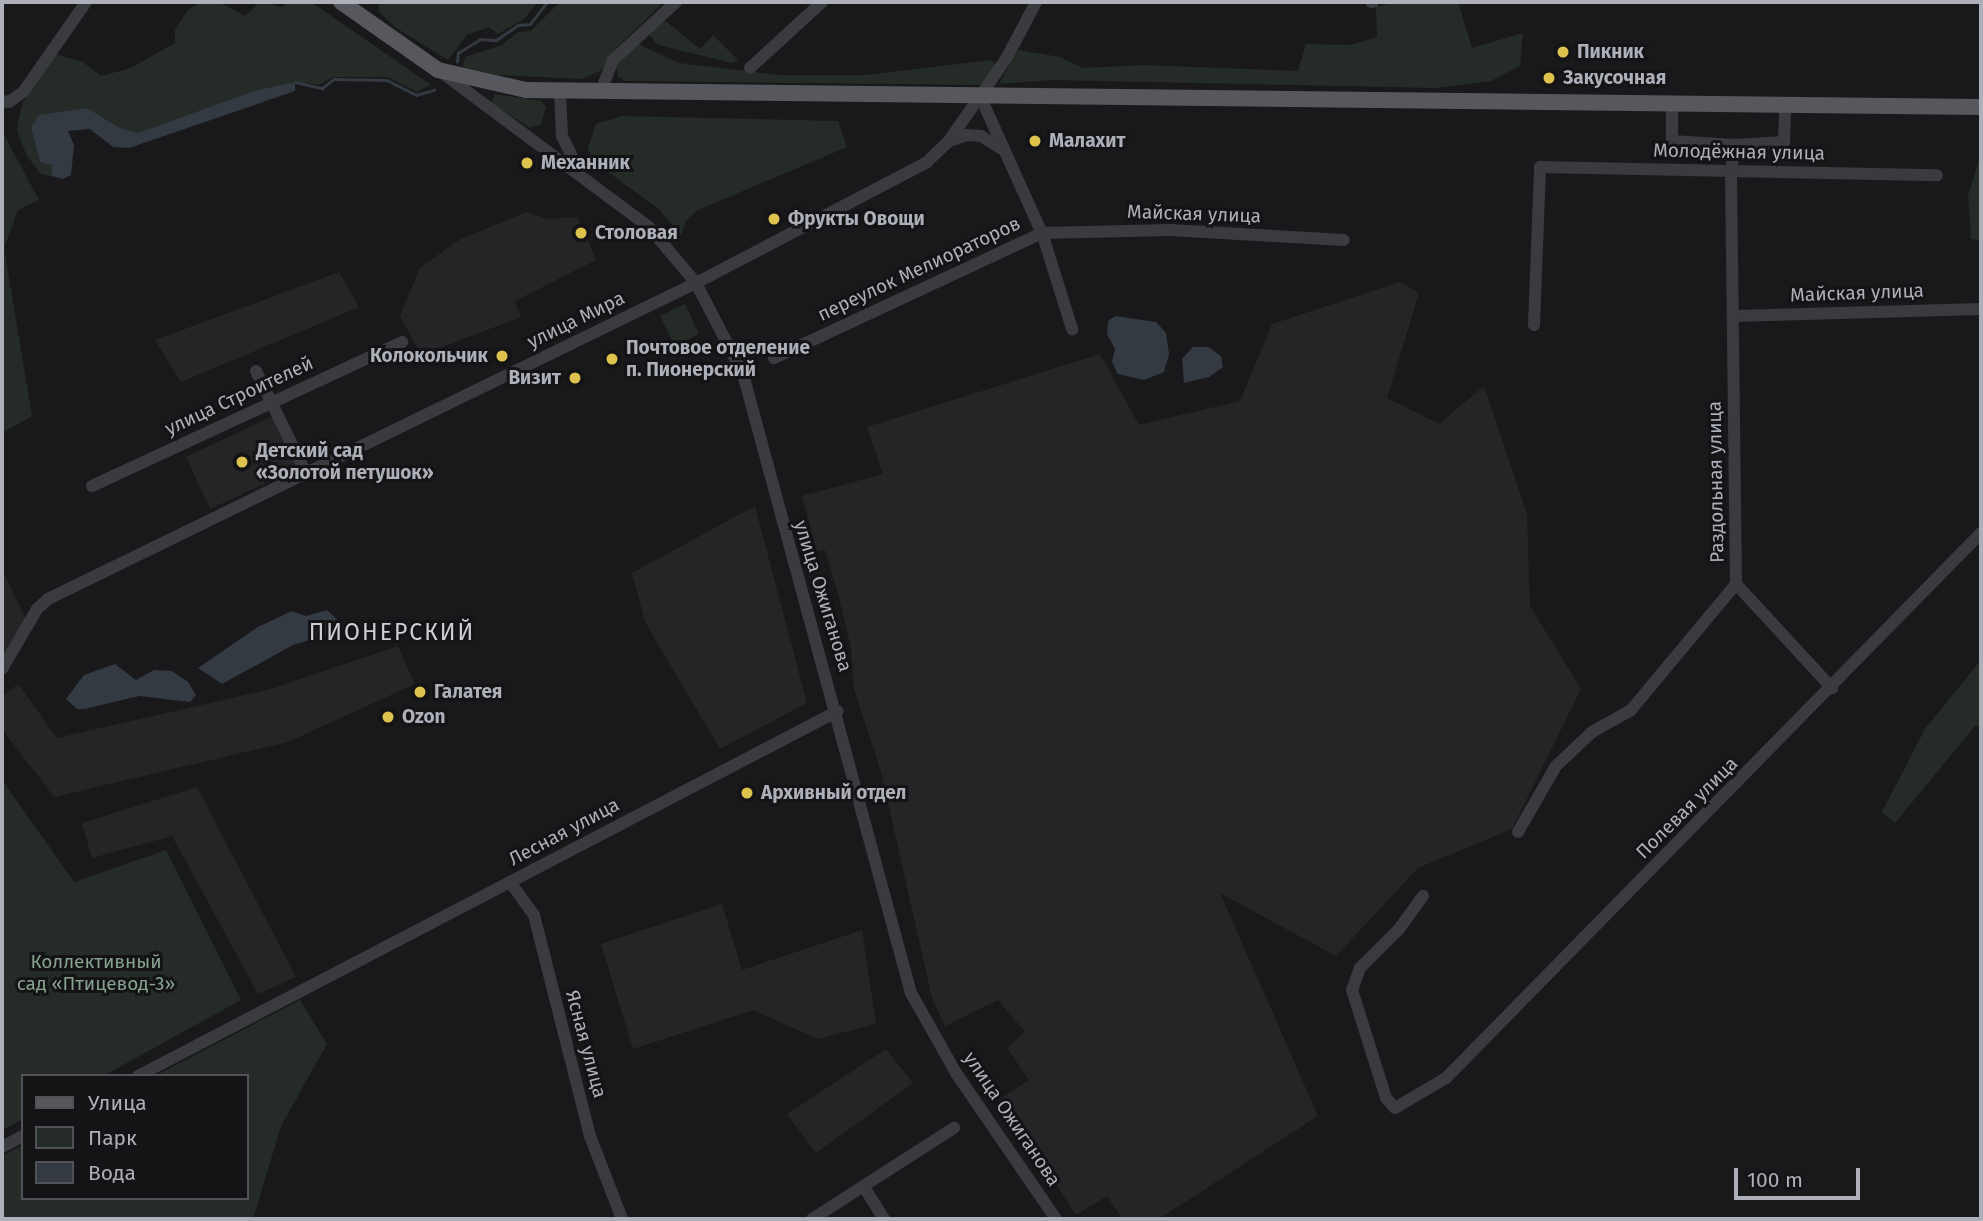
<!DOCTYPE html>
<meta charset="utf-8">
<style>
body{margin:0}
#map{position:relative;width:1983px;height:1221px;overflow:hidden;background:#19191b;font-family:"Fira Sans",sans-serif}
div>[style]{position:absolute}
.built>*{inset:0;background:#252528}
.green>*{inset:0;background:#252c27}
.water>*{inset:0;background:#343a42}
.stream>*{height:2.5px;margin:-1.25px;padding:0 1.25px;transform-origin:1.25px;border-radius:1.25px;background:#343a42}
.minor>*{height:12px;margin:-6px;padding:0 6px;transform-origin:6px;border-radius:6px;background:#3a3b3f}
.major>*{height:16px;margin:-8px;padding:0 8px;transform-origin:8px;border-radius:8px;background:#57575e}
.dots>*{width:19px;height:19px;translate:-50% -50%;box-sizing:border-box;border:4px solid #141416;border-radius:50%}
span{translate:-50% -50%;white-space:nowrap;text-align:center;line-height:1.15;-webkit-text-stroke:6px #141416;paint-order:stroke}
.poi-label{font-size:19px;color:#adafb9;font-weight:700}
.left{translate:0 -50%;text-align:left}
.right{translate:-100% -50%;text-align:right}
.street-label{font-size:19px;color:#adafb9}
.park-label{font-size:19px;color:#86a28c}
.quarter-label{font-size:23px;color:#cdced5;letter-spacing:2px}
.frame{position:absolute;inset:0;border:4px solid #adafb9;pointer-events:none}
.legend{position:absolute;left:21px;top:1074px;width:228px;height:126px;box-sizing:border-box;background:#141416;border:2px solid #515257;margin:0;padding:9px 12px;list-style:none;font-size:21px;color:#adafb9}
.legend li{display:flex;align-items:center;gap:14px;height:35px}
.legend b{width:35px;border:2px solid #515257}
.scale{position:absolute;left:1734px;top:1168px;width:126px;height:32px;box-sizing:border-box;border:4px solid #adafb9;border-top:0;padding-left:9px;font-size:21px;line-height:24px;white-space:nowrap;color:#adafb9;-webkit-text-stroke:5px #141416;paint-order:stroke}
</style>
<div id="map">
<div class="built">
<i style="clip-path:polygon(526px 212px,548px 219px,578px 217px,596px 260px,515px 301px,521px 317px,421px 355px,400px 316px,420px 268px,459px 240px)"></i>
<i style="clip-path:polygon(339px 272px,359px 307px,181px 382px,155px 340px)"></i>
<i style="clip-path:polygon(1400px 282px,1419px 293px,1387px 398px,1439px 424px,1484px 386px,1527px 514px,1530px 606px,1581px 689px,1512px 829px,1418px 868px,1336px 956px,1220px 893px,1318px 1116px,1159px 1219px,1122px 1219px,1107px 1196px,1076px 1215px,1000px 1099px,1029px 1080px,1007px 1048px,1025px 1032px,998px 1000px,945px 1026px,932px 998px,881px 772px,854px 689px,851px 648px,839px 597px,825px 550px,817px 551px,802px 496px,883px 474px,867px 427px,1100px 354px,1139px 425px,1240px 401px,1272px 324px)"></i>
<i style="clip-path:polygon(273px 416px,298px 468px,210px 509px,186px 457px)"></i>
<i style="clip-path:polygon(755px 506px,807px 703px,720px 749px,645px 622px,632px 573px)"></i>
<i style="clip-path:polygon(2px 569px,26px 619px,2px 659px)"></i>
<i style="clip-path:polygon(398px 646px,415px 684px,288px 742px,54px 797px,2px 729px,2px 697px,18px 684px,57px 738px,271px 689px)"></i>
<i style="clip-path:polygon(197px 787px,296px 977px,258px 994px,172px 836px,92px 858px,82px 823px)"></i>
<i style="clip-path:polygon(722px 904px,742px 970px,862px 930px,876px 1024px,818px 1039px,753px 1010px,633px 1049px,601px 944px)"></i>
<i style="clip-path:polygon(886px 1049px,913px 1083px,816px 1153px,787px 1114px)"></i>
</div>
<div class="green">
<i style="clip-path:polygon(201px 2px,219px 2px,245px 16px,260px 2px,282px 7px,289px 2px,311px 2px,431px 85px,417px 92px,388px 77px,333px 77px,319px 85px,295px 82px,257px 90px,138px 133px,120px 128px,87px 108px,65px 112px,31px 128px,40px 162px,53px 165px,52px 176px,41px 174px,27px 156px,17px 131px,19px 117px,23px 102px,55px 54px,83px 62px,101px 76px,131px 68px,175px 43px,175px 30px,188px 10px)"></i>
<i style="clip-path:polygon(379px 2px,538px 2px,524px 19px,498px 34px,489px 27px,467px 35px,448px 60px,396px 28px,379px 12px)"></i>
<i style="clip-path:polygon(560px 2px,664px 2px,613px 51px,602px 70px,582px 79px,497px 75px,463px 67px,465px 57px,502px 45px,518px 32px,531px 31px)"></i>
<i style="clip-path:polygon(1397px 2px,1458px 2px,1472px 48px,1523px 33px,1520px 66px,1491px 81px,1437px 88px,1051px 80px,999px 84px,1018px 50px,1060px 57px,1083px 68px,1144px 65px,1298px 71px,1306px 44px,1350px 45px,1377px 37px,1376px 7px)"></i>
<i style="clip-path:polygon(663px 19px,700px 49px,713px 35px,738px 60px,732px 63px,658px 45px,647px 32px)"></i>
<i style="clip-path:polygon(636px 43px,679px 63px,778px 75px,865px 75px,992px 60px,996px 65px,987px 85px,625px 81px,618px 77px,616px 64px)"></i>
<i style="clip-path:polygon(495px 94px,541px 101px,546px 107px,541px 124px,530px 128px,491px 103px)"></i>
<i style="clip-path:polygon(622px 116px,838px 121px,847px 147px,698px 210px,686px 220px,681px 235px,660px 210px,593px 161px,588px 148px,596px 124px)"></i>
<i style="clip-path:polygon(2px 131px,39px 200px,18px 210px,4px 248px,32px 416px,2px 433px)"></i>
<i style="clip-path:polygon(1981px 155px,1981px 240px,1971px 239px,1968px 195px)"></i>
<i style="clip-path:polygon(685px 304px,699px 334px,675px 346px,660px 316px)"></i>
<i style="clip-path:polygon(1981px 660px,1981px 726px,1975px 726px,1895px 823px,1882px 812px,1925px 729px)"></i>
<i style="clip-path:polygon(2px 780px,74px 882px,166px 850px,241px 1000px,103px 1076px,23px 1076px,23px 1119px,2px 1130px)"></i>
<i style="clip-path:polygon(300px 1000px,327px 1044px,281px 1126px,253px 1219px,2px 1219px,2px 1156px,23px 1145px,23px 1198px,247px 1198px,247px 1076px,155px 1076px)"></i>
</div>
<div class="water">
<i style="clip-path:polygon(295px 82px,295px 91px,129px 148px,113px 147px,90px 129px,68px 131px,74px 145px,71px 175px,63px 179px,52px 176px,52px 165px,40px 162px,31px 128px,39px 115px,87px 108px,120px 128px,138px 133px,257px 90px)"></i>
<i style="clip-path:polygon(1115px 316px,1156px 322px,1166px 333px,1169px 354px,1164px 372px,1144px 380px,1118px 374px,1112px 362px,1115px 349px,1107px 334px,1108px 321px)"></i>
<i style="clip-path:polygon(1193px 347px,1208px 347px,1221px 356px,1223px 367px,1209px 377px,1184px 383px,1182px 359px)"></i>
<i style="clip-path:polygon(327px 610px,347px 629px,293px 645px,222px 684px,198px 668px,258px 627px,292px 611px,306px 616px)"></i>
<i style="clip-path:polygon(115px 664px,136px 680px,154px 670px,172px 671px,188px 682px,196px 695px,190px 702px,139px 696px,85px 709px,77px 709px,66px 699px,84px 675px)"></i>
</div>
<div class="stream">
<i style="left:457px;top:62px;width:9px;rotate:-84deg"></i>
<i style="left:458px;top:53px;width:26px;rotate:-32deg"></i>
<i style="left:480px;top:39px;width:16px;rotate:4deg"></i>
<i style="left:496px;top:40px;width:27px;rotate:-34deg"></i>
<i style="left:518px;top:25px;width:12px;rotate:-5deg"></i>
<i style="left:530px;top:24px;width:28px;rotate:-52deg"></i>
<i style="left:295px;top:82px;width:28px;rotate:13deg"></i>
<i style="left:322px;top:88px;width:15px;rotate:-37deg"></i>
<i style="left:334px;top:79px;width:53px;rotate:1.1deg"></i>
<i style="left:387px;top:80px;width:33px;rotate:27deg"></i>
<i style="left:416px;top:95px;width:19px;rotate:-16deg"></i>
</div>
<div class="minor">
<i style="left:1371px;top:2px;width:2px"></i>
<i style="left:750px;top:68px;width:98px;rotate:-42.5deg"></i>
<i style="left:441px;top:72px;width:259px;rotate:36.7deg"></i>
<i style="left:649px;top:227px;width:73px;rotate:50deg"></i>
<i style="left:696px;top:283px;width:102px;rotate:62.7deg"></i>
<i style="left:743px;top:374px;width:641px;rotate:74.82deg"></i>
<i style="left:911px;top:993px;width:92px;rotate:60.6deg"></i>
<i style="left:956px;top:1073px;width:177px;rotate:55.6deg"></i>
<i style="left:560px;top:91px;width:45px;rotate:87.5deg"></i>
<i style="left:562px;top:136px;width:37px;rotate:64deg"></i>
<i style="left:601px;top:91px;width:33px;rotate:-69deg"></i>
<i style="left:613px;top:60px;width:86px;rotate:-42.6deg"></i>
<i style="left:980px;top:96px;width:150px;rotate:65.7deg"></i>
<i style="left:1042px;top:233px;width:101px;rotate:72.6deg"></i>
<i style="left:2px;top:101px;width:7px;rotate:8deg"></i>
<i style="left:9px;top:102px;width:19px;rotate:-36deg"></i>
<i style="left:24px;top:91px;width:108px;rotate:-55.1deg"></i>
<i style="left:1672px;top:104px;width:37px;rotate:90deg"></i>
<i style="left:1672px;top:141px;width:63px;rotate:3.6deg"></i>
<i style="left:1735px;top:145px;width:49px;rotate:-3.5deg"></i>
<i style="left:1784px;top:142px;width:37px;rotate:-88deg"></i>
<i style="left:949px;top:141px;width:19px;rotate:-18deg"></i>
<i style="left:967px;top:135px;width:14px;rotate:4deg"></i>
<i style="left:981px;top:136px;width:25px;rotate:32deg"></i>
<i style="left:1734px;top:316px;width:247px;rotate:-1.6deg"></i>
<i style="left:1534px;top:325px;width:158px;rotate:-87.8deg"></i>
<i style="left:1540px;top:167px;width:397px;rotate:1.2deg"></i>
<i style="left:774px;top:358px;width:296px;rotate:-25deg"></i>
<i style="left:1042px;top:233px;width:128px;rotate:-1.3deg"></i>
<i style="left:1170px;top:230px;width:174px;rotate:3.3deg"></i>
<i style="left:256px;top:371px;width:114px;rotate:63.9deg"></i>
<i style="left:92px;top:486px;width:342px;rotate:-24.9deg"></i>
<i style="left:1736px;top:584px;width:142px;rotate:47.3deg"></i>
<i style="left:2px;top:669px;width:69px;rotate:-59.7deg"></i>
<i style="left:37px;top:609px;width:15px;rotate:-42deg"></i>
<i style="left:48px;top:599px;width:721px;rotate:-26deg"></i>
<i style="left:696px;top:283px;width:261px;rotate:-27.6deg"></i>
<i style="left:927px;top:162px;width:29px;rotate:-44deg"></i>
<i style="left:948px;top:142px;width:101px;rotate:-55.1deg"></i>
<i style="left:1006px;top:59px;width:64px;rotate:-62.2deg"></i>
<i style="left:1518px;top:832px;width:76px;rotate:-60.1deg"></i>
<i style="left:1556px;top:766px;width:50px;rotate:-43.4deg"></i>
<i style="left:1592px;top:732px;width:45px;rotate:-29.4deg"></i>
<i style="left:1631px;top:710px;width:164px;rotate:-50.2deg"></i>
<i style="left:1736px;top:584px;width:413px;rotate:-90.7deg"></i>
<i style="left:1731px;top:171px;width:26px;rotate:-81deg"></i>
<i style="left:510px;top:882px;width:41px;rotate:54deg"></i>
<i style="left:534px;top:915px;width:228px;rotate:75.8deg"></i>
<i style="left:590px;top:1136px;width:89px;rotate:68.9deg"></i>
<i style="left:1423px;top:896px;width:39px;rotate:126deg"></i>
<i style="left:1400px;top:928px;width:57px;rotate:135deg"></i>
<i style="left:1360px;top:968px;width:23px;rotate:110deg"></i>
<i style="left:1352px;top:990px;width:113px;rotate:72.5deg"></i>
<i style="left:1386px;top:1098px;width:13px;rotate:48deg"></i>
<i style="left:1395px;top:1108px;width:59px;rotate:-30.5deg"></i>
<i style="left:1446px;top:1078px;width:764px;rotate:-45.53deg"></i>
<i style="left:138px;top:1076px;width:789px;rotate:-27.54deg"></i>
<i style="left:2px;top:1147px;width:24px;rotate:-28deg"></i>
<i style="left:864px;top:1187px;width:38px;rotate:58deg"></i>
<i style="left:812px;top:1219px;width:169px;rotate:-32.7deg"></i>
</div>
<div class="major">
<i style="left:341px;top:2px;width:118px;rotate:35deg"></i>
<i style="left:438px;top:70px;width:90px;rotate:12.8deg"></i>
<i style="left:526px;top:90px;width:1455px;rotate:0.67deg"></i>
</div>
<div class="dots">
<i style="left:1563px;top:52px;background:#dec24e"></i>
<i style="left:1549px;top:78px;background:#dec24e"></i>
<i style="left:1035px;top:141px;background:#dec24e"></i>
<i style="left:527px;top:163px;background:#dec24e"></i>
<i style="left:774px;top:219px;background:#dec24e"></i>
<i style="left:581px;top:233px;background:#dec24e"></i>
<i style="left:502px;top:356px;background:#dec24e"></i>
<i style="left:612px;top:359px;background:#dec24e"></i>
<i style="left:575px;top:378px;background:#dec24e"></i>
<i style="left:242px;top:462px;background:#dec24e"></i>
<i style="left:420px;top:692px;background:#dec24e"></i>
<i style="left:388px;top:717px;background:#dec24e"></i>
<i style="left:747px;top:793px;background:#dec24e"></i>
</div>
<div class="poi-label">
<span class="left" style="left:1577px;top:52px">Пикник</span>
<span class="left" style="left:1563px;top:78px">Закусочная</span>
<span class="left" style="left:1049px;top:141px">Малахит</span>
<span class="left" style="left:541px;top:163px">Механник</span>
<span class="left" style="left:788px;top:219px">Фрукты Овощи</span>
<span class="left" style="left:595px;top:233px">Столовая</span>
<span class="left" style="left:626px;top:359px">Почтовое отделение<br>п. Пионерский</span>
<span class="right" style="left:488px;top:356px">Колокольчик</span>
<span class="right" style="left:561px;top:378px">Визит</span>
<span class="left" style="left:256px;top:462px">Детский сад<br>«Золотой петушок»</span>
<span class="left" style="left:434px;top:692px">Галатея</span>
<span class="left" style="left:402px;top:717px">Ozon</span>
<span class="left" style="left:761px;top:793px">Архивный отдел</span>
</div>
<div class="street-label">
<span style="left:1739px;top:152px;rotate:1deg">Молодёжная улица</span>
<span style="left:1194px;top:214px;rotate:2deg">Майская улица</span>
<span style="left:919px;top:269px;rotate:-25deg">переулок Мелиораторов</span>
<span style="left:1857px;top:293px;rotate:-2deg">Майская улица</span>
<span style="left:576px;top:320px;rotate:-26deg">улица Мира</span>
<span style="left:239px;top:396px;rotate:-25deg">улица Строителей</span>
<span style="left:1716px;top:482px;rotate:-91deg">Раздольная улица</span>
<span style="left:823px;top:596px;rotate:73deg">улица Ожиганова</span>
<span style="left:1687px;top:808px;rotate:-45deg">Полевая улица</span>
<span style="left:564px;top:832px;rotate:-28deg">Лесная улица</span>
<span style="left:586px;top:1044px;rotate:75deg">Ясная улица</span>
<span style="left:1012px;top:1119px;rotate:56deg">улица Ожиганова</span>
</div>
<div class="park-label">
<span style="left:96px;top:973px">Коллективный<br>сад «Птицевод-3»</span>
</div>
<div class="quarter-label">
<span style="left:392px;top:632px">ПИОНЕРСКИЙ</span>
</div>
<div class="frame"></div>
<ul class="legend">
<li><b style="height:9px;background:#57575e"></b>Улица</li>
<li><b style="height:19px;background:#252c27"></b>Парк</li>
<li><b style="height:19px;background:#343a42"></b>Вода</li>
</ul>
<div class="scale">100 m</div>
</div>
